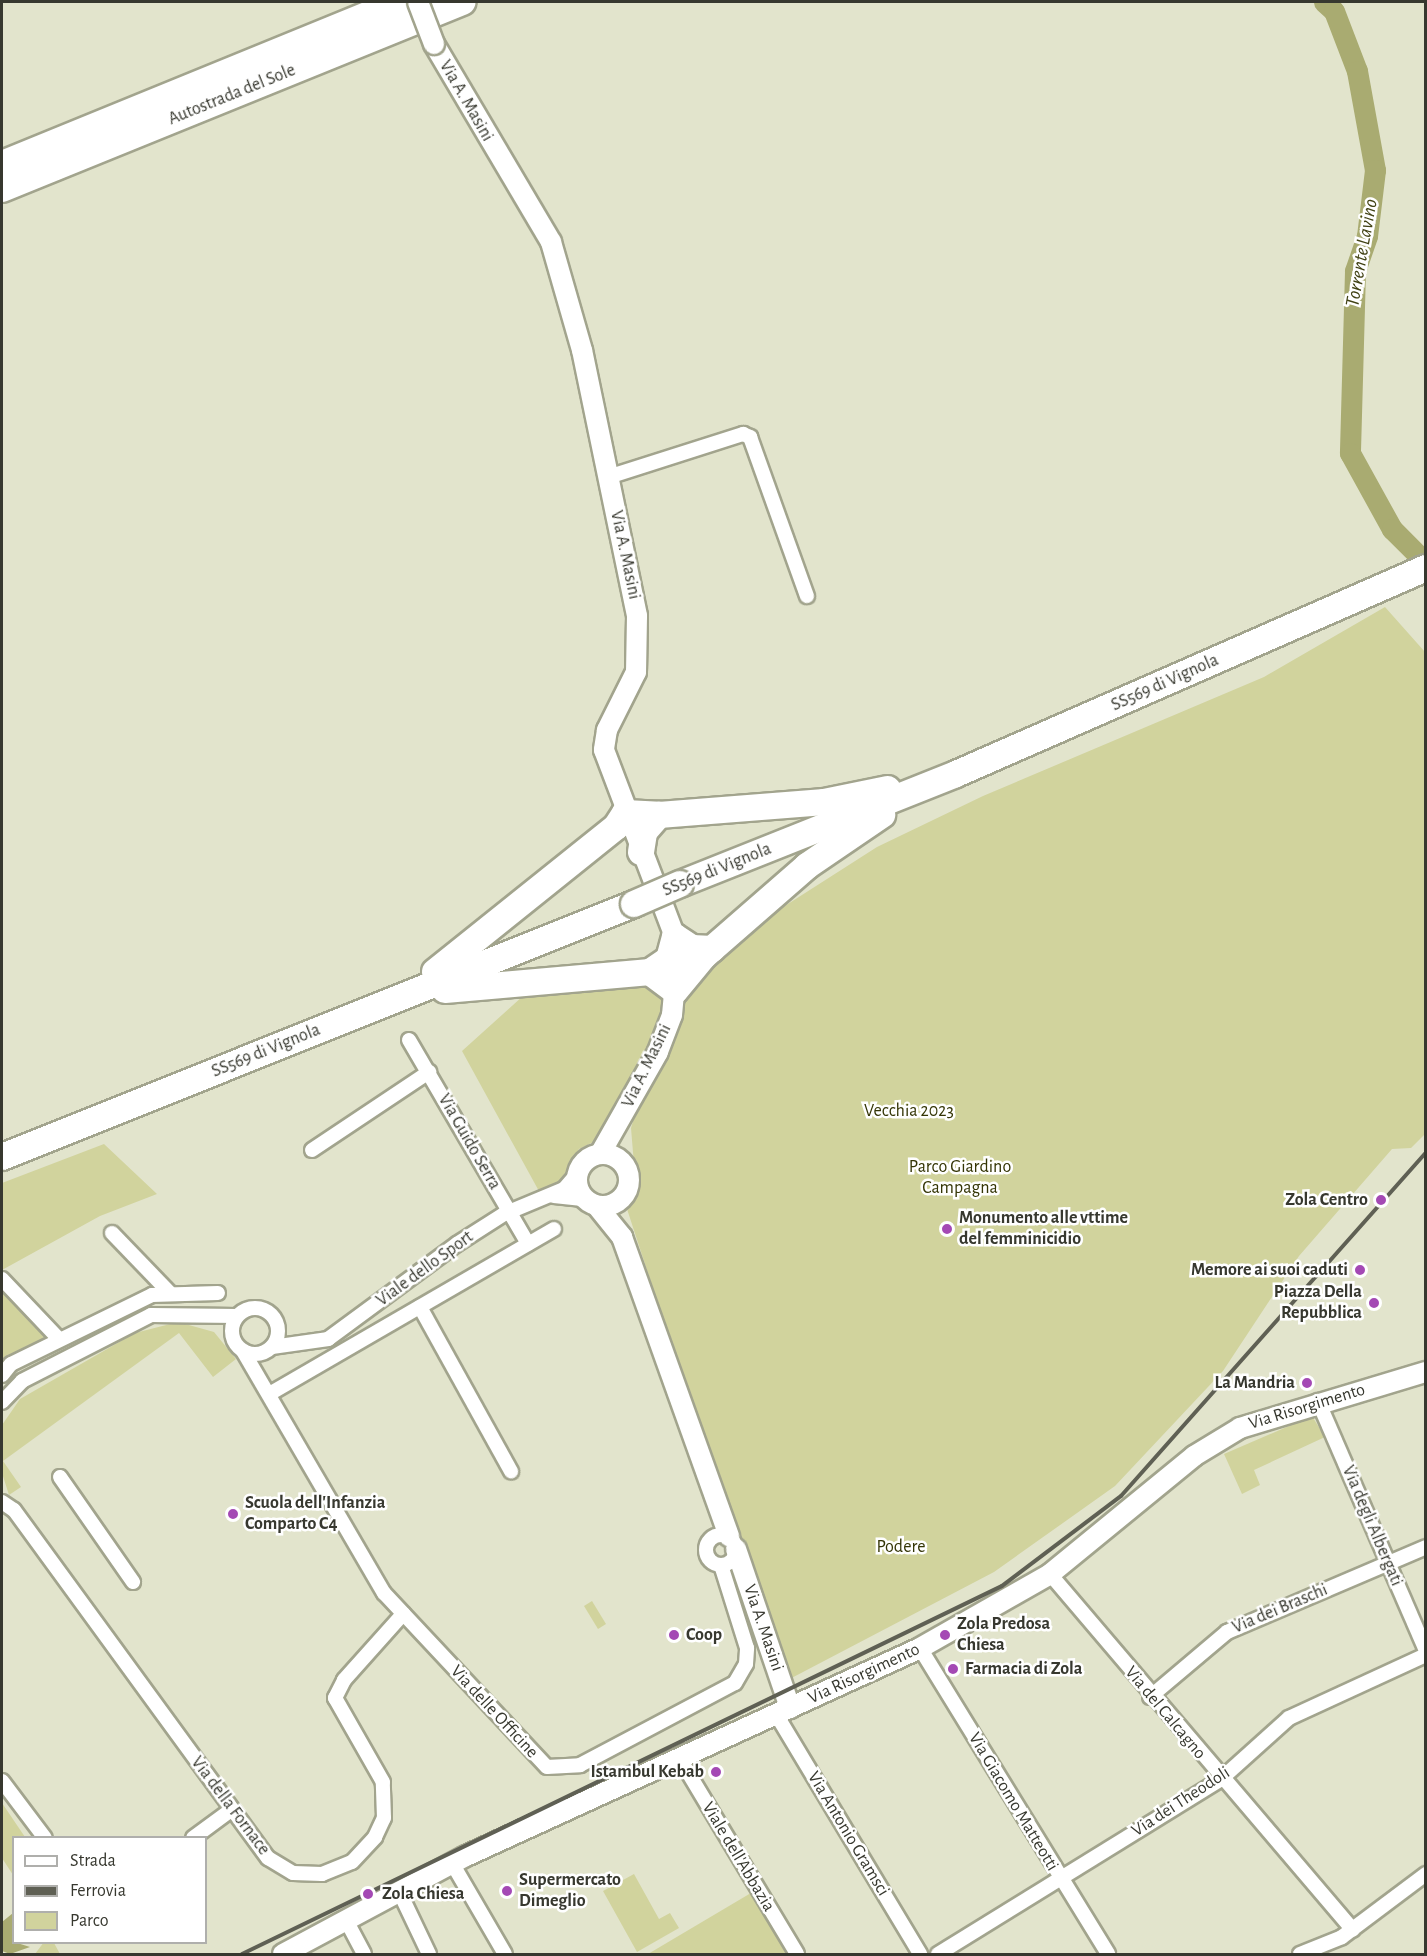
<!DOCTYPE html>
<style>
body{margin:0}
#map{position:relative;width:1427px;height:1956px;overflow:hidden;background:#e2e4cc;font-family:"Alegreya Sans",sans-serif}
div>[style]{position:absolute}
.green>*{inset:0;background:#d1d39d}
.water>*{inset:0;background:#a9ab71}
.river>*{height:21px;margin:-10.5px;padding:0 10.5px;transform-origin:10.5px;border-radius:10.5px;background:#a9ab71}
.roads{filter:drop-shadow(2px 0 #a2a48d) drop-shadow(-2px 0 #a2a48d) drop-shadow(0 2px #a2a48d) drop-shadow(0 -2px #a2a48d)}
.street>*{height:14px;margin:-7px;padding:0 7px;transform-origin:7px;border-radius:7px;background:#fff}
.street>.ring{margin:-7px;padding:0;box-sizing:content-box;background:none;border:14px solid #fff;border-radius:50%}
.secondary>*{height:20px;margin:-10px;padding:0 10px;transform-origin:10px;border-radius:10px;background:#fff}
.secondary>.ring{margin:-10px;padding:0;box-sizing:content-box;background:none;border:20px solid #fff;border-radius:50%}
.highway>*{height:26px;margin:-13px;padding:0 13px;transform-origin:13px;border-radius:13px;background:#fff}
.rail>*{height:4px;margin:-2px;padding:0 2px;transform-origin:2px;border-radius:2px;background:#5f6054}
.bridges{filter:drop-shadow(2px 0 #a2a48d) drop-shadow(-2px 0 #a2a48d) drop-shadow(0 2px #a2a48d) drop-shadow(0 -2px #a2a48d)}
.secondary-bridge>*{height:20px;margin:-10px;padding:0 10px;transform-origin:10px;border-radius:10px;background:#fff}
.highway-bridge>*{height:26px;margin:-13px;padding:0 13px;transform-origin:13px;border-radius:13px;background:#fff}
.dots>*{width:16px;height:16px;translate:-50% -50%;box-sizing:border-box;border:3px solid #fff;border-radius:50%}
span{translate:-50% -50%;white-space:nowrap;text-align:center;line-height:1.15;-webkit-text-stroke:5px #fff;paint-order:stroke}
.street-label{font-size:18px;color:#37382f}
.park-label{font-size:18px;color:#343505}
.poi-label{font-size:18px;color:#37382f;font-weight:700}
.right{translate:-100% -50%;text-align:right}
.left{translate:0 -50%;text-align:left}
.water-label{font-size:20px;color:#414214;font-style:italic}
.frame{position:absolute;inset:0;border:3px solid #37382f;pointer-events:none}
.legend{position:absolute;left:12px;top:1836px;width:195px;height:108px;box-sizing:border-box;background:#fff;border:2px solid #afafac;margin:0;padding:8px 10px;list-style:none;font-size:18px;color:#37382f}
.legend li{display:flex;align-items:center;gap:12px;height:30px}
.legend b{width:30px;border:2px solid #afafac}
</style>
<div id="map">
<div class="green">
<i style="clip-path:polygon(1385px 607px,1425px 652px,1425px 1134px,1411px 1148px,1392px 1149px,1299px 1256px,1223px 1371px,1115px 1486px,994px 1572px,782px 1683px,627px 1209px,636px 1189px,631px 1128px,671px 994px,766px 918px,877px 847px,983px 796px,1264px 677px)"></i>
<i style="clip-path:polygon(616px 987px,649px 987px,661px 996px,664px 1010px,649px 1066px,624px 1087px,604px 1137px,579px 1149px,560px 1182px,540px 1193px,462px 1051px,523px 996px)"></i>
<i style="clip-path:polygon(104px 1144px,157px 1194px,100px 1216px,2px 1270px,2px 1183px)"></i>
<i style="clip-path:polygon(2px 1270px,60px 1332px,2px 1367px)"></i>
<i style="clip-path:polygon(178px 1322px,214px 1332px,236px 1359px,213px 1377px,179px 1333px,3px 1461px,21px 1487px,9px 1495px,2px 1473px,2px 1425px,20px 1399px,135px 1333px)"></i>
<i style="clip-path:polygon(1312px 1416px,1325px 1437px,1254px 1470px,1260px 1485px,1242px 1494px,1224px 1454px)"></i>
<i style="clip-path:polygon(592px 1601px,606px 1624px,598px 1629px,584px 1606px)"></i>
<i style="clip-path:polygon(2px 1803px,25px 1837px,14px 1838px,13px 1875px,2px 1858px)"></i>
<i style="clip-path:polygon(634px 1874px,659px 1919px,670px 1913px,679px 1928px,637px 1952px,603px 1891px)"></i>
<i style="clip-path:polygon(756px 1890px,793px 1954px,648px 1954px)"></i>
<i style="clip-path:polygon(44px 1942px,54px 1943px,60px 1954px,35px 1954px)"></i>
</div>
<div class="water">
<i style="clip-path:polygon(13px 1913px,14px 1942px,30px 1947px,10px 1954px,2px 1951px,2px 1922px)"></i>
</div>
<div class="river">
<i style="left:1324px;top:2px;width:13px;rotate:42deg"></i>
<i style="left:1334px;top:11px;width:64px;rotate:69deg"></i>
<i style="left:1357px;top:71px;width:101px;rotate:79.7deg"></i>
<i style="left:1375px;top:170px;width:66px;rotate:96.9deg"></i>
<i style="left:1367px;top:236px;width:37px;rotate:109deg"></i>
<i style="left:1355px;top:271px;width:182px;rotate:91.6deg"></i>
<i style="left:1350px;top:453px;width:87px;rotate:61.1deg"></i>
<i style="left:1392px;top:529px;width:48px;rotate:45deg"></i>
</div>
<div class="roads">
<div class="street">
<i style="left:608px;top:477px;width:142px;rotate:-17.7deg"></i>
<i style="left:743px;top:434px;width:8px;rotate:23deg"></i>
<i style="left:750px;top:437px;width:169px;rotate:70.3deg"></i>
<i style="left:409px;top:1040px;width:236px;rotate:59.7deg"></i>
<i style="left:312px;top:1150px;width:141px;rotate:-33.7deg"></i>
<i style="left:554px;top:1196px;width:31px;rotate:6deg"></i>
<i style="left:112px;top:1233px;width:82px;rotate:46deg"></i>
<i style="left:2px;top:1279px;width:83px;rotate:46.5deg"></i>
<i style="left:420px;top:1307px;width:188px;rotate:61deg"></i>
<i class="ring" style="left:232px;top:1308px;width:32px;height:32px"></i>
<i style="left:272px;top:1347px;width:57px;rotate:-8.1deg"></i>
<i style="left:328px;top:1339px;width:160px;rotate:-36.4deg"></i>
<i style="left:457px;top:1244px;width:56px;rotate:-32.6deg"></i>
<i style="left:504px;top:1214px;width:65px;rotate:-22.6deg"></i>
<i style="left:564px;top:1189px;width:21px;rotate:-49deg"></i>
<i style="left:243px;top:1351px;width:280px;rotate:59.8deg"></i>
<i style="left:384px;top:1593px;width:238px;rotate:46.9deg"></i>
<i style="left:547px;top:1767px;width:33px;rotate:-3deg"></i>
<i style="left:580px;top:1765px;width:175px;rotate:-27.9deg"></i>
<i style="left:735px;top:1683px;width:22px;rotate:-60deg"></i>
<i style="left:746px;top:1664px;width:16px;rotate:-86deg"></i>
<i style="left:747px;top:1648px;width:87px;rotate:-107.4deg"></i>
<i style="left:2px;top:1375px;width:14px;rotate:-51deg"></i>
<i style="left:11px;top:1364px;width:157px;rotate:-26.1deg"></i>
<i style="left:152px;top:1295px;width:66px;rotate:-1.7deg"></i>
<i style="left:271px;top:1393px;width:327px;rotate:-30.1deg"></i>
<i style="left:1318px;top:1401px;width:271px;rotate:66.6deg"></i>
<i style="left:2px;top:1402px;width:29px;rotate:-46deg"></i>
<i style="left:22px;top:1381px;width:145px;rotate:-27.1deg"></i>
<i style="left:151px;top:1315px;width:86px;rotate:0.7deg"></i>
<i style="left:60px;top:1477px;width:128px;rotate:55.2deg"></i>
<i style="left:2px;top:1502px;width:14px;rotate:34deg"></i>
<i style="left:14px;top:1510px;width:431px;rotate:53.9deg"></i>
<i style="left:268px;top:1858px;width:29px;rotate:31deg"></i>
<i style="left:293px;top:1873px;width:29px;rotate:2deg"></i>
<i style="left:322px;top:1874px;width:32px;rotate:-22deg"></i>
<i style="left:352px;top:1862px;width:34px;rotate:-47deg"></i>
<i style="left:375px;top:1837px;width:21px;rotate:-65deg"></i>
<i style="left:384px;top:1818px;width:36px;rotate:-92deg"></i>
<i style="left:383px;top:1782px;width:97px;rotate:-119.7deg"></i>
<i style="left:335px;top:1698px;width:20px;rotate:-63deg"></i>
<i style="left:344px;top:1680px;width:89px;rotate:-48.2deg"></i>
<i class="ring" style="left:706px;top:1535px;width:16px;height:16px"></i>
<i style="left:1050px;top:1574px;width:467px;rotate:49.6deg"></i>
<i style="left:920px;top:1648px;width:359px;rotate:58.4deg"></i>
<i style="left:1150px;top:1697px;width:101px;rotate:-40.2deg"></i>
<i style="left:1227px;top:1632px;width:216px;rotate:-23.1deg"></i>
<i style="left:776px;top:1714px;width:280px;rotate:59deg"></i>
<i style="left:680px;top:1759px;width:227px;rotate:59deg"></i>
<i style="left:2px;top:1781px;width:71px;rotate:53deg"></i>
<i style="left:193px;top:1838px;width:47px;rotate:-36.4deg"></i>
<i style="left:452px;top:1863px;width:105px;rotate:59.8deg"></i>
<i style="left:399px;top:1891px;width:70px;rotate:64.5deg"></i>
<i style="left:346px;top:1920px;width:38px;rotate:62deg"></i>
<i style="left:938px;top:1954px;width:333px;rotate:-31.7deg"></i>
<i style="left:1221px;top:1779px;width:91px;rotate:-41.9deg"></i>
<i style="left:1289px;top:1718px;width:151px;rotate:-24.7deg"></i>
<i style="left:1300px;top:1954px;width:45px;rotate:-22deg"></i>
<i style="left:1342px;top:1937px;width:105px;rotate:-36.9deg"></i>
</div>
<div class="secondary">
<i style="left:434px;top:44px;width:230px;rotate:59.4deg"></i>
<i style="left:551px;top:242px;width:112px;rotate:74deg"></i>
<i style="left:582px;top:350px;width:272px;rotate:78.3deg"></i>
<i style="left:637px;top:616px;width:56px;rotate:91deg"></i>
<i style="left:636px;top:672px;width:65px;rotate:116.6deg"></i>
<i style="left:607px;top:730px;width:20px;rotate:99deg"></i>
<i style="left:604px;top:750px;width:200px;rotate:69.2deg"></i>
<i style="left:675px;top:937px;width:24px;rotate:85deg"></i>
<i style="left:677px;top:961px;width:54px;rotate:95.3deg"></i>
<i style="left:672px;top:1015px;width:40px;rotate:111deg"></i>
<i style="left:658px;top:1052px;width:117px;rotate:119.6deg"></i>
<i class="ring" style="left:577px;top:1154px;width:32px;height:32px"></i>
<i style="left:597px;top:1206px;width:40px;rotate:51deg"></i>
<i style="left:622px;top:1237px;width:318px;rotate:70.3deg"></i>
<i style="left:736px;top:1549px;width:168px;rotate:71.2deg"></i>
<i style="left:283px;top:1954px;width:208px;rotate:-28.2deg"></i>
<i style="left:466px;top:1856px;width:499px;rotate:-24.6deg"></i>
<i style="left:920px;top:1648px;width:150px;rotate:-29.6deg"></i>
<i style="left:1050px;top:1574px;width:186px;rotate:-39.3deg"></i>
<i style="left:1194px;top:1456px;width:54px;rotate:-31.3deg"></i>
<i style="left:1240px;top:1428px;width:194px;rotate:-16.8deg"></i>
</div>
<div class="highway">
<i style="left:2px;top:164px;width:429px;rotate:-22.2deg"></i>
<i style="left:2px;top:189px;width:497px;rotate:-22.1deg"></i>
<i style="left:641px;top:852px;width:20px;rotate:-81deg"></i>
<i style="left:644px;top:832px;width:23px;rotate:-49deg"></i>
<i style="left:659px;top:815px;width:166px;rotate:-4.5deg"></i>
<i style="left:824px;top:802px;width:65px;rotate:-11.5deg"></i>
<i style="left:680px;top:884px;width:297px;rotate:-21.7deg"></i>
<i style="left:956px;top:774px;width:513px;rotate:-23.67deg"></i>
<i style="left:435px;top:972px;width:232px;rotate:-38.7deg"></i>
<i style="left:616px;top:827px;width:17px;rotate:-57deg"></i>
<i style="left:625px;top:813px;width:34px;rotate:3deg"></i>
<i style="left:650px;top:972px;width:31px;rotate:37deg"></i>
<i style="left:675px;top:991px;width:45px;rotate:-50.4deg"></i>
<i style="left:704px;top:956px;width:137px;rotate:-41.1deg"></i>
<i style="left:807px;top:866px;width:91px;rotate:-34.2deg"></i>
<i style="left:445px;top:990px;width:206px;rotate:-5deg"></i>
<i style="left:650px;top:972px;width:23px;rotate:-34deg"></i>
<i style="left:669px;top:959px;width:23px;rotate:-75deg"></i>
<i style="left:675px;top:937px;width:20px;rotate:33deg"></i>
<i style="left:692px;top:948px;width:20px;rotate:3deg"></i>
<i style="left:2px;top:1157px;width:681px;rotate:-21.82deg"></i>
</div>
</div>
<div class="rail">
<i style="left:242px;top:1954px;width:844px;rotate:-25.84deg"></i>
<i style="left:1002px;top:1586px;width:149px;rotate:-37.1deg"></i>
<i style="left:1121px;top:1496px;width:460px;rotate:-48.4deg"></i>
</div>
<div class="bridges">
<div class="secondary-bridge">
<i style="left:418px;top:2px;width:45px;rotate:69.1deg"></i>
</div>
<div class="highway-bridge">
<i style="left:634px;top:904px;width:50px;rotate:-23.5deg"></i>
</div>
</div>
<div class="dots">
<i style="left:1381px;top:1200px;background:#a449b4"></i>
<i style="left:947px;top:1229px;background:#a449b4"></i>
<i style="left:1360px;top:1270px;background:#a449b4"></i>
<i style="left:1374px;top:1303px;background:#a449b4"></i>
<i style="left:1307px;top:1383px;background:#a449b4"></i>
<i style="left:233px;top:1514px;background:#a449b4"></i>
<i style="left:674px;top:1635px;background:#a449b4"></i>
<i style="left:945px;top:1635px;background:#a449b4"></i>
<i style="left:953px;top:1669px;background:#a449b4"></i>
<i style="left:716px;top:1772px;background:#a449b4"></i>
<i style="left:507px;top:1891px;background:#a449b4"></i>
<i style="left:368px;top:1894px;background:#a449b4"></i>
</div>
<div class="street-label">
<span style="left:232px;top:95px;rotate:-22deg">Autostrada del Sole</span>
<span style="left:466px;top:101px;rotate:60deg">Via A. Masini</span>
<span style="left:625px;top:555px;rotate:78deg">Via A. Masini</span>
<span style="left:1165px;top:683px;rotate:-24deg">SS569 di Vignola</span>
<span style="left:717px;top:870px;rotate:-22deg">SS569 di Vignola</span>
<span style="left:266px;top:1051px;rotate:-22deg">SS569 di Vignola</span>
<span style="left:647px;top:1066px;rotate:-64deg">Via A. Masini</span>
<span style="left:469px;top:1142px;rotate:60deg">Via Guido Serra</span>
<span style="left:425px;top:1269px;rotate:-36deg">Viale dello Sport</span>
<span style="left:1307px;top:1407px;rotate:-17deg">Via Risorgimento</span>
<span style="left:1372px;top:1526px;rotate:67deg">Via degli Albergati</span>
<span style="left:1280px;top:1609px;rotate:-23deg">Via dei Braschi</span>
<span style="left:763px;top:1628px;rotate:71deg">Via A. Masini</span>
<span style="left:864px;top:1674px;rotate:-25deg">Via Risorgimento</span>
<span style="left:494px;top:1712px;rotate:47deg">Via delle Officine</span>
<span style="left:1165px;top:1713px;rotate:50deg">Via del Calcagno</span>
<span style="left:1013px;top:1802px;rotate:59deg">Via Giacomo Matteotti</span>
<span style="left:1181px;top:1802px;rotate:-33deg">Via dei Theodoli</span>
<span style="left:230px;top:1806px;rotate:53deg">Via della Fornace</span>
<span style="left:848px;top:1834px;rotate:59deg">Via Antonio Gramsci</span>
<span style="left:738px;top:1857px;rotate:59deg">Viale dell'Abbazia</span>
</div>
<div class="park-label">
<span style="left:909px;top:1111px">Vecchia 2023</span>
<span style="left:960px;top:1178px">Parco Giardino<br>Campagna</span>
<span style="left:901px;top:1547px">Podere</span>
</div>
<div class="poi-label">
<span class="right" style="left:1368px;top:1200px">Zola Centro</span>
<span class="left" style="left:959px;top:1229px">Monumento alle vttime<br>del femminicidio</span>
<span class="right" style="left:1348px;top:1270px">Memore ai suoi caduti</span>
<span class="right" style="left:1362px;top:1303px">Piazza Della<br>Repubblica</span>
<span class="right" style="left:1295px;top:1383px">La Mandria</span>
<span class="left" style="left:245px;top:1514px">Scuola dell'Infanzia<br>Comparto C4</span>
<span class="left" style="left:957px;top:1635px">Zola Predosa<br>Chiesa</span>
<span class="left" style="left:686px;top:1635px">Coop</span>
<span class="left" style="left:965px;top:1669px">Farmacia di Zola</span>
<span class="right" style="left:704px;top:1772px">Istambul Kebab</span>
<span class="left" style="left:519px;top:1891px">Supermercato<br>Dimeglio</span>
<span class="left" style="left:382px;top:1894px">Zola Chiesa</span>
</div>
<div class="water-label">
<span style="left:1362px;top:253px;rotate:-80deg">Torrente Lavino</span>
</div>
<div class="frame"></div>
<ul class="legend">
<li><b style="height:8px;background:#fff"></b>Strada</li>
<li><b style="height:8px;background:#5f6054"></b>Ferrovia</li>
<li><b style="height:16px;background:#d1d39d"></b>Parco</li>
</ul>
</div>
